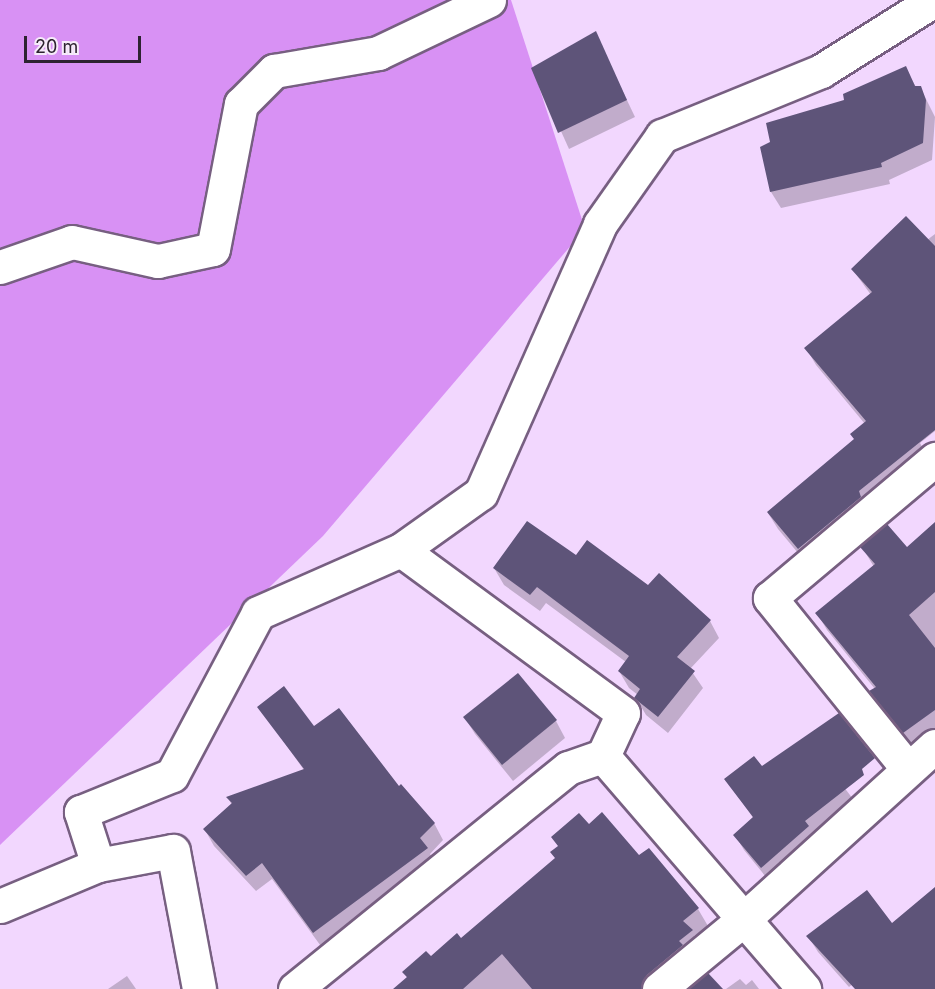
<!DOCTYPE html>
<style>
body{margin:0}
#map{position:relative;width:935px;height:989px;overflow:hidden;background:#f2d7fe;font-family:Inter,sans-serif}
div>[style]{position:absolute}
.forest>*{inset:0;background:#d891f4}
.shadow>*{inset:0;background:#0003}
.building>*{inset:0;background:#5e5479}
.roads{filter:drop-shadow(2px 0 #775f81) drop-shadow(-2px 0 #775f81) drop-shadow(0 2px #775f81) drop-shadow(0 -2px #775f81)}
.minor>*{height:33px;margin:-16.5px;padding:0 16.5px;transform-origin:16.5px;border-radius:16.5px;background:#fff}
span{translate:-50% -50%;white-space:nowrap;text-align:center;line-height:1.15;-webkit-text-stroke:6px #f6ebfa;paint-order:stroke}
.scale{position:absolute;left:24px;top:36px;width:117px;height:27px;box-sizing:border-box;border:3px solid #2d2331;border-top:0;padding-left:8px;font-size:18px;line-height:21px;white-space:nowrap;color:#2d2331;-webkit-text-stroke:4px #f6ebfa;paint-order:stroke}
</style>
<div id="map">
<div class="forest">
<i style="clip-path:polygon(0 0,511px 0,585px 229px,323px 536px,0 845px)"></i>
</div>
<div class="shadow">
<i style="clip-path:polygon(595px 33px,635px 117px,569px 149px,533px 69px)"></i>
<i style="clip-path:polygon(905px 68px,916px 87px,920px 87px,935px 117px,932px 160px,889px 180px,890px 184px,781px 208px,771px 192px,761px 148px)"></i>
<i style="clip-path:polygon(935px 234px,935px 431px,920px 443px,929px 459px,808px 565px,778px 529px,768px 513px,855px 440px,865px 424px,816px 365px,806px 348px,871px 295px,853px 270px,927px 240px)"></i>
<i style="clip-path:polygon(935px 524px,935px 734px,913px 748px,881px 708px,871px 692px,875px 689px,827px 630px,817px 613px,874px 567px,862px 547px,907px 549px)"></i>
<i style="clip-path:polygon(576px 557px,648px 587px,710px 621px,719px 638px,690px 669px,703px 688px,668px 733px,646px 715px,636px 698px,638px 695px,629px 688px,619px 671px,626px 662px,546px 603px,540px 611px,504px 585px,494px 568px)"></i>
<i style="clip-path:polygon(518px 675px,556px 721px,565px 738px,513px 781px,475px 734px,465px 718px)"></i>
<i style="clip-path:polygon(259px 707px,314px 728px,398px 788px,434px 823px,443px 840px,430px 854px,436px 865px,323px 949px,272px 879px,256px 891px,214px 846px,205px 830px,232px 805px,228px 798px,304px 770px)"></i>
<i style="clip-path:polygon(806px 737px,856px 803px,770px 882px,744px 850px,735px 835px,754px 819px,726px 780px,762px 768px)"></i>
<i style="clip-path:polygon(589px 826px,639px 857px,648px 850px,698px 909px,708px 926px,694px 936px,701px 947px,647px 989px,404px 989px,411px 984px,404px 973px,461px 940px,556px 859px,552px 853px,559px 847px,553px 837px)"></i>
<i style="clip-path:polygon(935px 900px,935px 989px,859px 989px,854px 983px,849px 987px,818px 952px,808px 936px,891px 925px)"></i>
<i style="clip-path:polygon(127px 976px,136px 989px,108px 989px)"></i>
<i style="clip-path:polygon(740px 979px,746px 985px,752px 980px,759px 989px,726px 989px)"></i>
</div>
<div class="building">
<i style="clip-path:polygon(596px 31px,627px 100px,558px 133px,531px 68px)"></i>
<i style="clip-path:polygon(906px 66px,915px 86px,921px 86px,926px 100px,923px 143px,881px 163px,882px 167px,770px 192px,760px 147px,770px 142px,766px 123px,844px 100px,843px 94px)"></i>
<i style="clip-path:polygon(906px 216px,935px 246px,935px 430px,859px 491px,861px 497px,798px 549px,767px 512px,854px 439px,850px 434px,866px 421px,804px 348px,872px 292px,851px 269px)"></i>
<i style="clip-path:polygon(527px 521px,576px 555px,587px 540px,648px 585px,659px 573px,711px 620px,677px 657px,695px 671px,658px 717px,634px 698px,640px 689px,618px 671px,629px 656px,537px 587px,530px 595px,493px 568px)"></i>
<i style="clip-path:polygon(935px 522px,935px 592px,909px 615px,935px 648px,935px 710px,903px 733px,869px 691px,876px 687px,815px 613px,875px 564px,860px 547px,887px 524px,907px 547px)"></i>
<i style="clip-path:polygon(518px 673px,557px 720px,502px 765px,463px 717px)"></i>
<i style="clip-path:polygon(284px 686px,314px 726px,339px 708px,399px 786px,401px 784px,435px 823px,420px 838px,428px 848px,313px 933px,262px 863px,246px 876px,203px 829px,232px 803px,226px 797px,304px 769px,257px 707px)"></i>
<i style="clip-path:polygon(839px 713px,875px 758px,862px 769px,864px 775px,805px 821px,809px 826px,761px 868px,733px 835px,753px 817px,724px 779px,754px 756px,762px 766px)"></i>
<i style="clip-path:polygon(602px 812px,639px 855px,649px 848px,699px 908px,683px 921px,693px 930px,679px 941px,683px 945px,647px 975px,641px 989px,532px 989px,502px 954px,463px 989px,393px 989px,407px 977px,402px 972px,426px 951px,431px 956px,457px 933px,461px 938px,555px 858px,550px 852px,558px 846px,551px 837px,579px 813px,589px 824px)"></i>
<i style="clip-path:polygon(935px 887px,935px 989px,855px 989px,806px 936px,867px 890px,892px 923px)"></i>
<i style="clip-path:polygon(708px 973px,723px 989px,688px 989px)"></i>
</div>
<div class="roads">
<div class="minor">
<i style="left:0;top:267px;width:76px;rotate:-19.1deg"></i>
<i style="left:72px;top:242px;width:88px;rotate:12.5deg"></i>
<i style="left:158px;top:261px;width:56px;rotate:-12.3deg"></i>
<i style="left:213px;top:249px;width:148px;rotate:-79.1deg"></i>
<i style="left:241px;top:104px;width:47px;rotate:-45deg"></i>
<i style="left:274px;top:71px;width:106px;rotate:-9.8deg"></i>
<i style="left:378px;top:53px;width:123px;rotate:-25.5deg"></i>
<i style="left:603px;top:756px;width:47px;rotate:-65.1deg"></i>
<i style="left:623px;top:713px;width:275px;rotate:-143.7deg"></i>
<i style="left:401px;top:550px;width:98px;rotate:-35.5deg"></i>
<i style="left:481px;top:493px;width:294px;rotate:-66.1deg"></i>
<i style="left:600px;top:224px;width:108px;rotate:-54.8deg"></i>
<i style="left:662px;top:136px;width:172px;rotate:-22.2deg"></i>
<i style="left:821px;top:71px;width:133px;rotate:-32.1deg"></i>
<i style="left:908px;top:769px;width:220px;rotate:-128.9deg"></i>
<i style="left:770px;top:598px;width:216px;rotate:-40.1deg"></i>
<i style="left:98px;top:865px;width:56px;rotate:-107.8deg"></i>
<i style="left:81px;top:812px;width:98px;rotate:-22.1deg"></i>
<i style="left:172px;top:775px;width:183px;rotate:-62deg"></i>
<i style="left:258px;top:613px;width:156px;rotate:-23.8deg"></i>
<i style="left:0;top:906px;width:106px;rotate:-22.7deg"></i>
<i style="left:98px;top:865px;width:76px;rotate:-10.6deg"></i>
<i style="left:173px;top:851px;width:140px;rotate:79.3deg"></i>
<i style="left:295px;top:989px;width:351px;rotate:-39deg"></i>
<i style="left:568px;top:768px;width:37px;rotate:-19deg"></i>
<i style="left:603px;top:756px;width:308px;rotate:49.2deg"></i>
<i style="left:659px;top:989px;width:112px;rotate:-39.5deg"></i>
<i style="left:745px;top:918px;width:256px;rotate:-42.2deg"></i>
</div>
</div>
<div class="scale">20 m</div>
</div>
